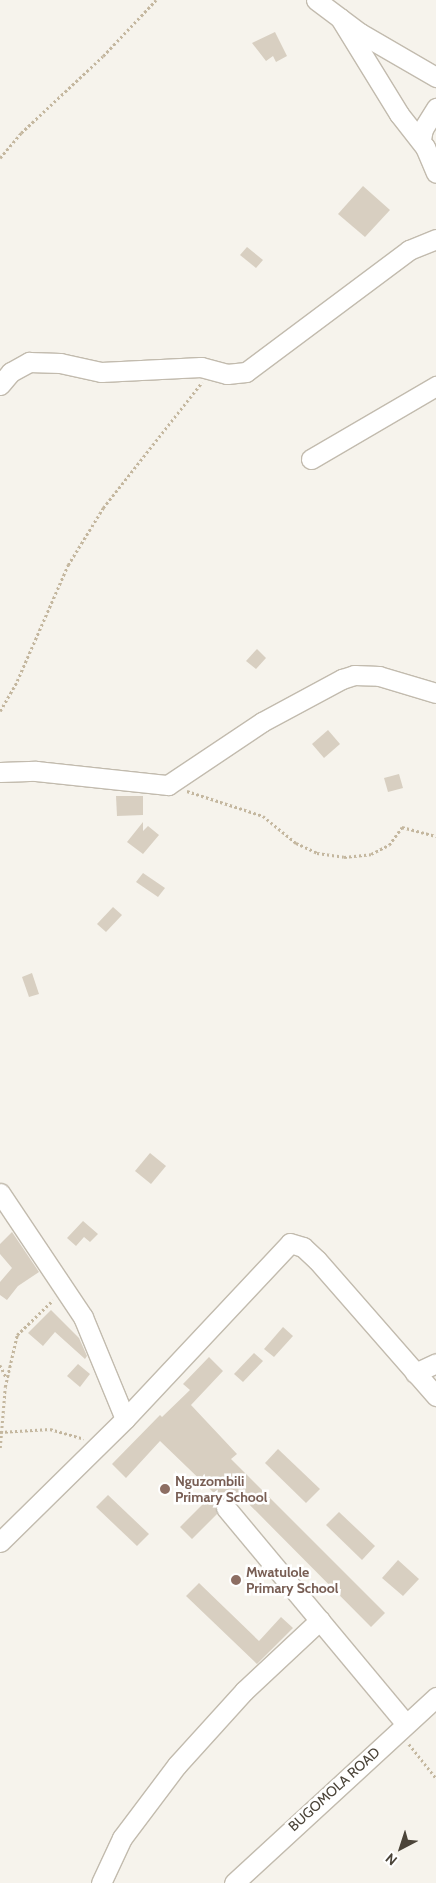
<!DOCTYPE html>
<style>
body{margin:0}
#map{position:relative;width:436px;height:1883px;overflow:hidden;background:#f6f3ec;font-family:Cabin,sans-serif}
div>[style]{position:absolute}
.building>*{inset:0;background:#d8cfc1}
.path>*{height:2.5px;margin-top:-1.25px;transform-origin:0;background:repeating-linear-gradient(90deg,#c4b79f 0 2.5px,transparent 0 5px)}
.roads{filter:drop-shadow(1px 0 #c2bbae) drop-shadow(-1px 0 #c2bbae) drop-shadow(0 1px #c2bbae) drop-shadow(0 -1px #c2bbae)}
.minor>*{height:19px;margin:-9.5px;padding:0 9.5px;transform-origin:9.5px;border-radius:9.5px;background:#fff}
.dots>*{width:14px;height:14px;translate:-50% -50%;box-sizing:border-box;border:2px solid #fff;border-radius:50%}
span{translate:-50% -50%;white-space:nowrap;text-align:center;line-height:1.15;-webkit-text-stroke:5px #fff;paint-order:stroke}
.education-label{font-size:14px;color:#785e54;font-weight:700}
.left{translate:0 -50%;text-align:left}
.street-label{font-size:14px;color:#4b4439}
.north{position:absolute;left:376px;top:1823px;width:50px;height:50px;-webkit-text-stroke:4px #fff;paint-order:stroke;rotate:220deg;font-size:14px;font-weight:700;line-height:20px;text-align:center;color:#4b4439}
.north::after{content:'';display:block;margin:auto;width:18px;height:22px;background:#4b4439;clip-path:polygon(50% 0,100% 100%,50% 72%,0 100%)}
</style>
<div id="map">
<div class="building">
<i style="clip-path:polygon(275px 32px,287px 56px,276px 62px,273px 56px,266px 61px,252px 43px)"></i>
<i style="clip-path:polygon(363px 186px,390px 210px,365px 237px,338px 214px)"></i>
<i style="clip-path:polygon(247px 247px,263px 260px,256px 268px,240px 255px)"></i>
<i style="clip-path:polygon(257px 649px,266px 658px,256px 669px,246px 661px)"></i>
<i style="clip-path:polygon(328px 730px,340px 744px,324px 758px,312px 744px)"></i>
<i style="clip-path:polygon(399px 774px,403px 788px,388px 792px,384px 778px)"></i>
<i style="clip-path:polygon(116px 796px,143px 796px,143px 815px,117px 816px)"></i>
<i style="clip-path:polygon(143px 822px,143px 831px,148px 826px,159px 835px,143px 854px,127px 842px)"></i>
<i style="clip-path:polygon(143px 873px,165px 888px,158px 897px,136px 882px)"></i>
<i style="clip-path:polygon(113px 907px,122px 915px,106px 932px,97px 924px)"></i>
<i style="clip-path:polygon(32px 973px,39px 994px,29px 997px,22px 977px)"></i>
<i style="clip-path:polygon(150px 1153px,166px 1166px,151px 1184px,135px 1171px)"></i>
<i style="clip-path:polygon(83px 1221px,98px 1234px,90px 1242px,84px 1237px,76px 1246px,67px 1238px)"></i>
<i style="clip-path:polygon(12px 1232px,39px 1272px,18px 1286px,7px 1300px,0 1295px,0 1282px,12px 1268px,0 1254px,0 1244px)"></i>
<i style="clip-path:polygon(51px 1310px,79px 1338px,87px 1356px,85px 1359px,55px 1332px,43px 1346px,28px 1333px)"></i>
<i style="clip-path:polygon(283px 1327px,293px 1336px,274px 1357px,264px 1349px)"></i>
<i style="clip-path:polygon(254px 1353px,263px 1361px,243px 1382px,234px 1374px)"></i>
<i style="clip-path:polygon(209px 1357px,223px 1371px,191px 1405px,237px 1454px,231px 1459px,385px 1613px,371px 1627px,238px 1493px,232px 1499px,218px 1500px,215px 1505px,217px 1514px,192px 1539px,180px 1527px,214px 1493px,160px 1441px,126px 1478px,112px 1464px,160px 1415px,162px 1417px,190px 1390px,183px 1384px)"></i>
<i style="clip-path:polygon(78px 1364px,90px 1374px,80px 1387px,67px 1376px)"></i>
<i style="clip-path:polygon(278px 1449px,320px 1489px,306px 1503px,265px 1463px)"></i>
<i style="clip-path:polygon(108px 1495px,149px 1534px,137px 1546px,96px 1507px)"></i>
<i style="clip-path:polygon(339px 1512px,375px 1546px,362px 1560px,326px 1525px)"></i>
<i style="clip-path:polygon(398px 1560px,419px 1579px,403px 1596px,382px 1578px)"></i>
<i style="clip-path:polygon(199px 1583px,259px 1641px,281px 1617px,293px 1628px,257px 1664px,186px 1596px)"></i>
</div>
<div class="path">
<i style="left:0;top:158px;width:33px;rotate:-50deg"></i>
<i style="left:21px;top:133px;width:112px;rotate:-43.2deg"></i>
<i style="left:103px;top:56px;width:77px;rotate:-46.6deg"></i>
<i style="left:0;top:711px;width:34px;rotate:-60deg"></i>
<i style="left:17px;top:681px;width:127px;rotate:-66.3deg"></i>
<i style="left:68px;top:565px;width:67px;rotate:-58.4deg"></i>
<i style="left:103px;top:508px;width:160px;rotate:-51.8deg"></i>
<i style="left:187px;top:791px;width:80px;rotate:18.2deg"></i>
<i style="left:263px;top:816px;width:43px;rotate:39.3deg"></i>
<i style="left:296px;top:843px;width:23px;rotate:25deg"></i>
<i style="left:317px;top:853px;width:27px;rotate:8deg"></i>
<i style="left:344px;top:857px;width:27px;rotate:-6deg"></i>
<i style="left:371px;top:854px;width:20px;rotate:-27deg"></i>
<i style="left:389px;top:845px;width:22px;rotate:-54deg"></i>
<i style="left:402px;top:827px;width:35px;rotate:15deg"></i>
<i style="left:0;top:1365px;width:13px;rotate:63deg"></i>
<i style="left:0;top:1432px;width:50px;rotate:-3.4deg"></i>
<i style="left:50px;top:1429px;width:35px;rotate:16deg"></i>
<i style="left:0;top:1448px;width:61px;rotate:-85.3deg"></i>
<i style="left:5px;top:1387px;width:53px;rotate:-77deg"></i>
<i style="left:17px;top:1335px;width:50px;rotate:-44.2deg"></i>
<i style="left:409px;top:1744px;width:43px;rotate:51.5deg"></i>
</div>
<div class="roads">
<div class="minor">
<i style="left:316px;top:0;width:55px;rotate:36.9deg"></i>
<i style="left:360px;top:33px;width:88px;rotate:30.1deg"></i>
<i style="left:340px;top:18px;width:113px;rotate:58.4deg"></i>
<i style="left:399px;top:114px;width:42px;rotate:51.8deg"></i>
<i style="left:425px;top:147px;width:28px;rotate:67deg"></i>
<i style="left:421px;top:139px;width:10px;rotate:-79deg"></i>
<i style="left:423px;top:129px;width:25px;rotate:-58deg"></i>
<i style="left:0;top:385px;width:17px;rotate:-50deg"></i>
<i style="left:11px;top:372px;width:21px;rotate:-29deg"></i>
<i style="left:29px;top:362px;width:31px;rotate:2deg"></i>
<i style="left:60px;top:363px;width:42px;rotate:12.4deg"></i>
<i style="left:101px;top:372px;width:100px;rotate:-2.9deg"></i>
<i style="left:201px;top:367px;width:27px;rotate:15deg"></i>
<i style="left:227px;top:374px;width:19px;rotate:-6deg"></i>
<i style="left:246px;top:372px;width:204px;rotate:-36.8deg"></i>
<i style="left:409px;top:250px;width:29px;rotate:-22deg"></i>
<i style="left:311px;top:459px;width:145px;rotate:-30.3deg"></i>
<i style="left:0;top:772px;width:36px;rotate:-2deg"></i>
<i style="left:36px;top:771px;width:133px;rotate:6.1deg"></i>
<i style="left:168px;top:785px;width:113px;rotate:-33.8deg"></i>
<i style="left:262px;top:722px;width:91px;rotate:-28.3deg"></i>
<i style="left:342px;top:679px;width:13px;rotate:-18deg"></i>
<i style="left:354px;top:675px;width:25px;rotate:2deg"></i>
<i style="left:379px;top:676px;width:59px;rotate:16.6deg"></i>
<i style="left:0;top:1193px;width:149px;rotate:56.2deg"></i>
<i style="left:83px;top:1317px;width:110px;rotate:67.6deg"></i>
<i style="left:415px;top:1373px;width:23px;rotate:-25deg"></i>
<i style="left:226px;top:1508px;width:281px;rotate:50.2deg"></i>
<i style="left:0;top:1542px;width:175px;rotate:-44.5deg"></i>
<i style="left:125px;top:1419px;width:241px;rotate:-46.8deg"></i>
<i style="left:290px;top:1243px;width:14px;rotate:17deg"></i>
<i style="left:303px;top:1247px;width:19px;rotate:43deg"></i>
<i style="left:317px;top:1260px;width:181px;rotate:48.8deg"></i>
<i style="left:101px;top:1883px;width:50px;rotate:-65deg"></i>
<i style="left:122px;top:1838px;width:91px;rotate:-53deg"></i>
<i style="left:177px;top:1765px;width:100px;rotate:-47.8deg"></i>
<i style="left:244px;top:1691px;width:104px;rotate:-43.1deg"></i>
<i style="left:234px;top:1883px;width:275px;rotate:-42.6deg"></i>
</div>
</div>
<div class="dots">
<i style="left:165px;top:1489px;background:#8d6e63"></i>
<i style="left:236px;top:1580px;background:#8d6e63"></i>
</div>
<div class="education-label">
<span class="left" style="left:175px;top:1489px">Nguzombili<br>Primary School</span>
<span class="left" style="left:246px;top:1580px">Mwatulole<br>Primary School</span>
</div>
<div class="street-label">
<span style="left:334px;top:1789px;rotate:-42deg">BUGOMOLA ROAD</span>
</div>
<div class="north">N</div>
</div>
